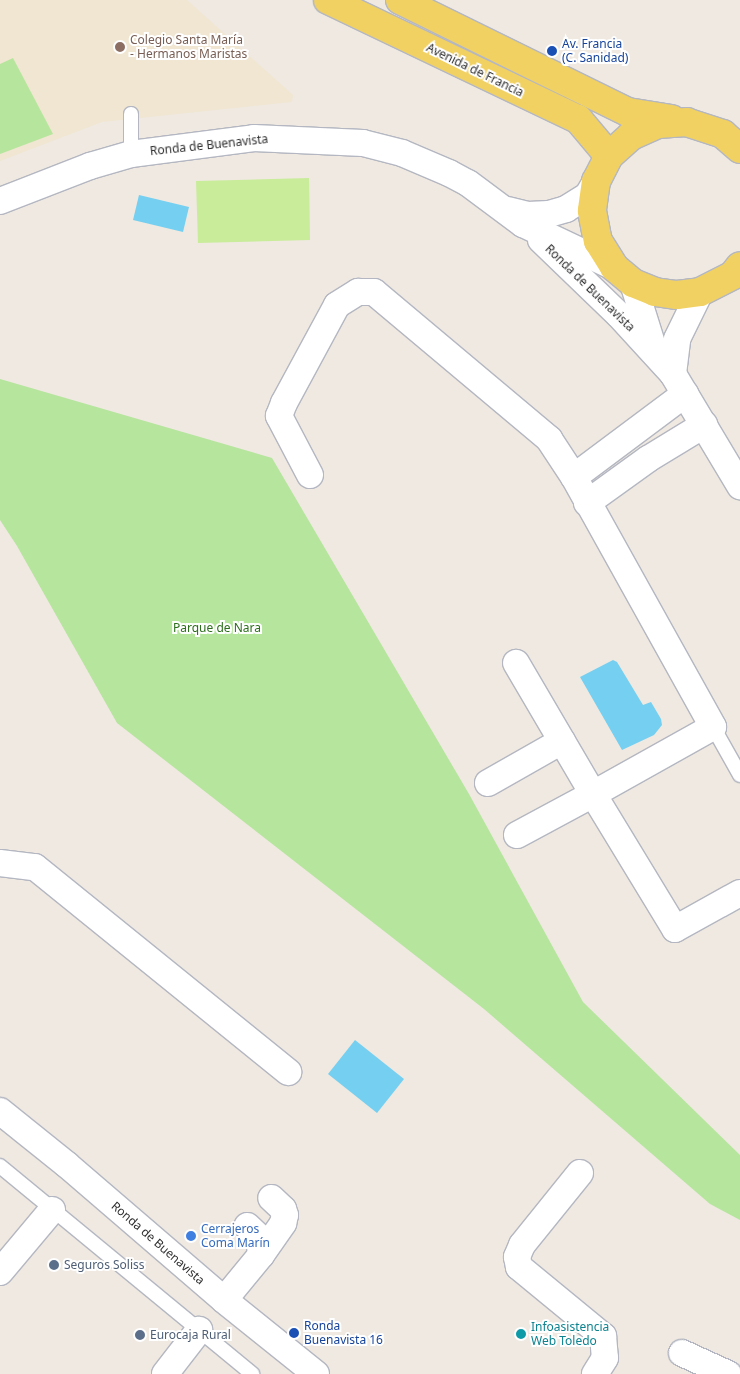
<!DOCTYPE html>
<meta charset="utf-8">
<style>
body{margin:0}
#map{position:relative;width:740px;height:1374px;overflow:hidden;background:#efe9e1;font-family:"Noto Sans",sans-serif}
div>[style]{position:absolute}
.education>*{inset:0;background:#f0e6d1}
.green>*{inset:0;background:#b6e59e}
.pitch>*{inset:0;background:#c9ec9a}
.water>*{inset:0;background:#75cff0}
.roads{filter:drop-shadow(1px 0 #b4b7c1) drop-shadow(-1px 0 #b4b7c1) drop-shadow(0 1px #b4b7c1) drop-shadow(0 -1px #b4b7c1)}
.lane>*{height:14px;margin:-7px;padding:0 7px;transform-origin:7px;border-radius:7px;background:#fff}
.street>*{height:26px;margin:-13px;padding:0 13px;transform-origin:13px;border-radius:13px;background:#fff}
.primary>*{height:28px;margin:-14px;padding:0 14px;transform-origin:14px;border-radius:14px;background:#f2d163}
.dots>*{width:14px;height:14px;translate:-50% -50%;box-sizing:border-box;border:2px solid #fff;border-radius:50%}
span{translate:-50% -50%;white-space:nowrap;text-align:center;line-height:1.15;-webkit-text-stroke:4px #fff;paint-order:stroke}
.education-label{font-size:12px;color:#785e54}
.left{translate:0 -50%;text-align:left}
.transit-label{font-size:12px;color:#164399}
.street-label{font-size:12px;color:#2e2e2e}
.park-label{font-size:12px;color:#2c6e1b}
.shop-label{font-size:12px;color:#366cbe}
.service-label{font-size:12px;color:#4e5e75}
.culture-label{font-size:12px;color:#0d838f}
</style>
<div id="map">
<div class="education">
<i style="clip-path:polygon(0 0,187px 0,293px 95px,292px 102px,102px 122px,0 161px)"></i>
</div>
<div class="green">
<i style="clip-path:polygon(13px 58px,53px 134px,0 154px,0 64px)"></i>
<i style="clip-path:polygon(0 379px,272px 458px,469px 794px,583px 1002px,740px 1155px,740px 1220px,710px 1204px,484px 1009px,117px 723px,17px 546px,0 520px)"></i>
</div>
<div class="pitch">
<i style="clip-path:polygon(309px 178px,310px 240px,198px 243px,196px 181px)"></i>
</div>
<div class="water">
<i style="clip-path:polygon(139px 195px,189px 207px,183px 232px,133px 220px)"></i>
<i style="clip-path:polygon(613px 660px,617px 662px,643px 705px,651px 702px,661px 719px,662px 725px,654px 735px,622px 750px,580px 677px)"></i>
<i style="clip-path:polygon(355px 1040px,404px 1079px,377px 1113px,328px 1074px)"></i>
</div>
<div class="roads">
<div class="lane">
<i style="left:131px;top:114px;width:40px;rotate:90deg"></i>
<i style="left:713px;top:727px;width:55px;rotate:60.6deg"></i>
<i style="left:0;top:1166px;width:327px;rotate:39.5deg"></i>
</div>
<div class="street">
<i style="left:0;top:201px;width:97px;rotate:-21.3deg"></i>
<i style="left:90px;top:166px;width:43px;rotate:-16.3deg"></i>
<i style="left:131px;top:154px;width:124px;rotate:-7.4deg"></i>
<i style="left:254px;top:138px;width:109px;rotate:2.6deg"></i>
<i style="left:363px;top:143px;width:40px;rotate:14.4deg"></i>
<i style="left:402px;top:153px;width:51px;rotate:23.1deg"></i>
<i style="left:449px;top:173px;width:21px;rotate:28deg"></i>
<i style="left:468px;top:183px;width:69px;rotate:36.7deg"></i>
<i style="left:523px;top:224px;width:101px;rotate:25.3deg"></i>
<i style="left:508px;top:210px;width:21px;rotate:14deg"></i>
<i style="left:528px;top:215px;width:21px;rotate:-3deg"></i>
<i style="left:549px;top:214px;width:18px;rotate:-16deg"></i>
<i style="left:566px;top:209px;width:26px;rotate:-32deg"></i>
<i style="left:588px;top:195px;width:16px;rotate:-60deg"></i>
<i style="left:541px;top:240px;width:108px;rotate:43.9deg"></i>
<i style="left:619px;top:315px;width:80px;rotate:47.5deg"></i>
<i style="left:673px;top:374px;width:131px;rotate:59.1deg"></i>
<i style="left:633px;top:283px;width:67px;rotate:72.6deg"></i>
<i style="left:673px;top:374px;width:35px;rotate:-83deg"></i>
<i style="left:677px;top:339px;width:52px;rotate:-63.9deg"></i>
<i style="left:310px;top:475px;width:67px;rotate:-117.7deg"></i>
<i style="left:279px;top:416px;width:14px;rotate:-69deg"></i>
<i style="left:284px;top:403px;width:111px;rotate:-61.6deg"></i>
<i style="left:337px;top:305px;width:25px;rotate:-32deg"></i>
<i style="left:358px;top:292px;width:16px"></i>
<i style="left:374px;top:292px;width:229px;rotate:40deg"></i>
<i style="left:549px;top:439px;width:45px;rotate:56.7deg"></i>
<i style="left:574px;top:477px;width:286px;rotate:60.9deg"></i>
<i style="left:713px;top:727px;width:137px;rotate:150.8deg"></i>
<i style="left:593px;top:794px;width:152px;rotate:-120.4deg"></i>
<i style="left:574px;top:477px;width:139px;rotate:-36.8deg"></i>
<i style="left:587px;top:503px;width:75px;rotate:-35.8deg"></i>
<i style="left:648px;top:459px;width:66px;rotate:-31.3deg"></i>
<i style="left:488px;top:783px;width:85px;rotate:-29.6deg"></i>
<i style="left:517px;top:835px;width:86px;rotate:-28.3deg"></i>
<i style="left:593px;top:794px;width:158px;rotate:58.7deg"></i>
<i style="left:675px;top:929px;width:74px;rotate:-29deg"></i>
<i style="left:0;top:863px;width:35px;rotate:7deg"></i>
<i style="left:35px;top:867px;width:326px;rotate:39deg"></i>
<i style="left:0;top:1111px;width:85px;rotate:38.8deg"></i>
<i style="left:66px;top:1164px;width:208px;rotate:40.7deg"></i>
<i style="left:224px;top:1300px;width:118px;rotate:38.8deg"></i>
<i style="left:580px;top:1173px;width:92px;rotate:128.9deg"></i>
<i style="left:522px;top:1245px;width:13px;rotate:113deg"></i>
<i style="left:517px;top:1257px;width:10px;rotate:79deg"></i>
<i style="left:519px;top:1267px;width:109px;rotate:39.4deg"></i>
<i style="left:603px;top:1336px;width:22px;rotate:85deg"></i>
<i style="left:605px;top:1358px;width:19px;rotate:122deg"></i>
<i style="left:261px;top:1255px;width:39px;rotate:-55deg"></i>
<i style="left:283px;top:1223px;width:8px;rotate:-76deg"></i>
<i style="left:285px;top:1215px;width:6px;rotate:-108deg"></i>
<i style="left:283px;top:1209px;width:16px;rotate:-137deg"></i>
<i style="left:0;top:1272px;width:81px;rotate:-50deg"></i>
<i style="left:224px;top:1300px;width:58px;rotate:-50.6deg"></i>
<i style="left:261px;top:1255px;width:18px;rotate:-96deg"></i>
<i style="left:259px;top:1237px;width:16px;rotate:-137deg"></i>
<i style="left:682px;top:1353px;width:51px;rotate:24.5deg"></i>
<i style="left:165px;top:1374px;width:56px;rotate:-52.3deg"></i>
</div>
<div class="primary">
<i style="left:328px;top:0;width:277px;rotate:25.5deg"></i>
<i style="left:578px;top:119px;width:48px;rotate:50deg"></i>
<i style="left:400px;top:0;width:254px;rotate:26.2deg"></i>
<i style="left:628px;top:112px;width:44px;rotate:9.2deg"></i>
<i style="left:740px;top:149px;width:23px;rotate:-139deg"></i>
<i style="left:723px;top:134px;width:38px;rotate:-162deg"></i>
<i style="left:687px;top:122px;width:29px;rotate:176deg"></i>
<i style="left:658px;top:124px;width:30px;rotate:156deg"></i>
<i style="left:631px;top:136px;width:30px;rotate:138deg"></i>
<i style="left:609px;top:156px;width:28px;rotate:117deg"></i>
<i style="left:596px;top:181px;width:30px;rotate:98deg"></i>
<i style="left:592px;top:211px;width:31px;rotate:79deg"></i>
<i style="left:598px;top:241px;width:31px;rotate:58deg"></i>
<i style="left:614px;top:267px;width:25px;rotate:40deg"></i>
<i style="left:633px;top:283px;width:24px;rotate:22deg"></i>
<i style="left:655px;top:292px;width:22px;rotate:8deg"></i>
<i style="left:677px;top:295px;width:23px;rotate:-7deg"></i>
<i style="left:700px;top:292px;width:37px;rotate:-27deg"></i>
<i style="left:733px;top:275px;width:11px;rotate:-52deg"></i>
</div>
</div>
<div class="dots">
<i style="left:120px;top:47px;background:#8d6e63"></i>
<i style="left:552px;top:51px;background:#1a4fb4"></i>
<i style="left:191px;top:1236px;background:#3f7fe0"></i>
<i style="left:54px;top:1265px;background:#5c6f8a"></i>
<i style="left:294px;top:1333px;background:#1a4fb4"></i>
<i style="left:521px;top:1334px;background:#0f9aa8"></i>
<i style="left:140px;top:1335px;background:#5c6f8a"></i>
</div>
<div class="education-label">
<span class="left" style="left:130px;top:47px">Colegio Santa María<br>- Hermanos Maristas</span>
</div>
<div class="transit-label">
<span class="left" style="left:562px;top:51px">Av. Francia<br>(C. Sanidad)</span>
<span class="left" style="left:304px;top:1333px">Ronda<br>Buenavista 16</span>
</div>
<div class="street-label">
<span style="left:475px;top:70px;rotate:26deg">Avenida de Francia</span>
<span style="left:209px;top:145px;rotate:-6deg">Ronda de Buenavista</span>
<span style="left:590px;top:288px;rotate:44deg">Ronda de Buenavista</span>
<span style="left:158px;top:1243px;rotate:41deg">Ronda de Buenavista</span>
</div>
<div class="park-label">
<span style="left:217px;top:628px">Parque de Nara</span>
</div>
<div class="shop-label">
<span class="left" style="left:201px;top:1236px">Cerrajeros<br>Coma Marín</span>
</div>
<div class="service-label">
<span class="left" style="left:64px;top:1265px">Seguros Soliss</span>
<span class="left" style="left:150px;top:1335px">Eurocaja Rural</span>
</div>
<div class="culture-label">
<span class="left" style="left:531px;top:1334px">Infoasistencia<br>Web Toledo</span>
</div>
</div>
